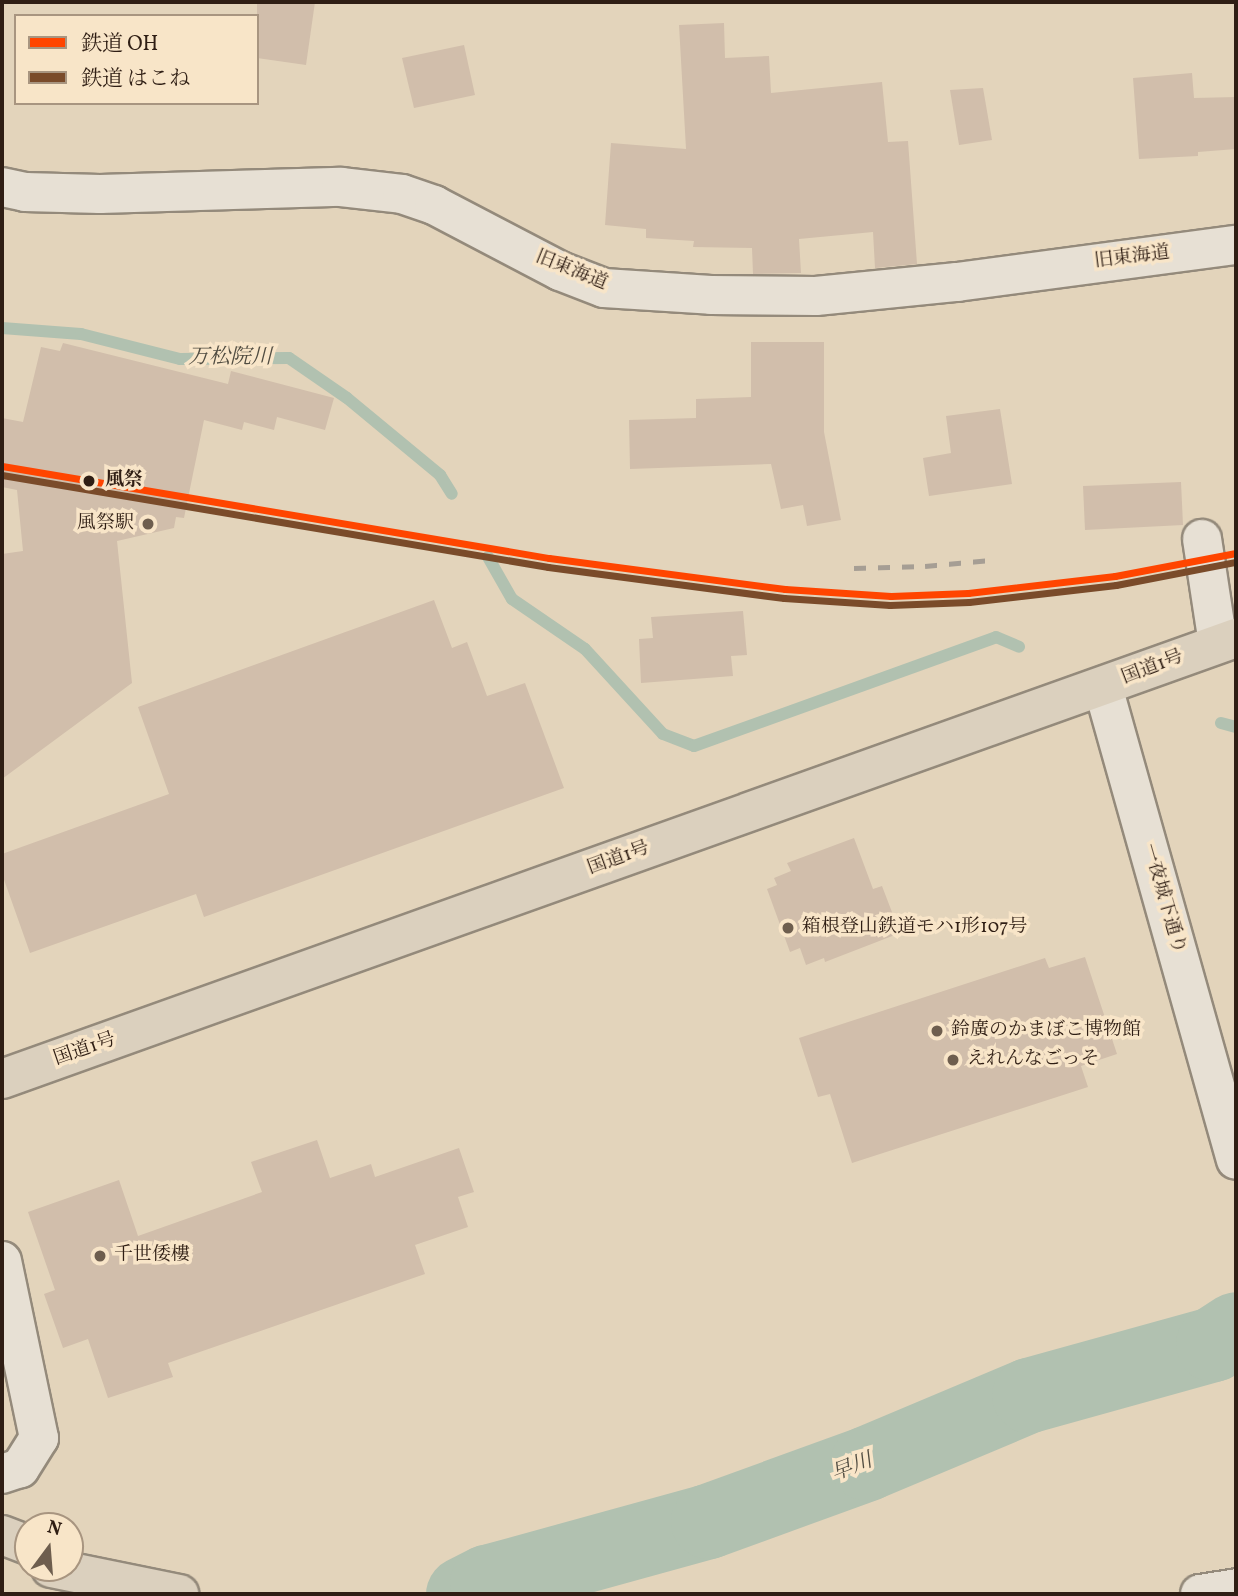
<!DOCTYPE html>
<meta charset="utf-8">
<style>
body{margin:0}
#map{position:relative;width:1238px;height:1596px;overflow:hidden;background:#e3d4bb;font-family:Vollkorn,"Noto Serif JP",serif}
div>[style]{position:absolute}
.stream>*{height:12px;margin:-6px;padding:0 6px;transform-origin:6px;border-radius:6px;background:#b1c1b0}
.river>*{height:75px;margin:-37.5px;padding:0 37.5px;transform-origin:37.5px;border-radius:37.5px;background:#b1c1b0}
.building>*{inset:0;background:#d1beab}
.roads{filter:drop-shadow(2px 0 #948a7b) drop-shadow(-2px 0 #948a7b) drop-shadow(0 2px #948a7b) drop-shadow(0 -2px #948a7b)}
.minor>*{height:38px;margin:-19px;padding:0 19px;transform-origin:19px;border-radius:19px;background:#e7e0d4}
.tertiary>*{height:38px;margin:-19px;padding:0 19px;transform-origin:19px;border-radius:19px;background:#e7e0d4}
.trunk>*{height:38px;margin:-19px;padding:0 19px;transform-origin:19px;border-radius:19px;background:#dbd0be}
.motorway>*{height:38px;margin:-19px;padding:0 19px;transform-origin:19px;border-radius:19px;background:#dbd0be}
.rail>*{height:5px;margin-top:-2.5px;transform-origin:0;background:repeating-linear-gradient(90deg,#a69e94 0 12px,transparent 0 24px)}
.rail-1>*{height:7px;margin:-3.5px;padding:0 3.5px;transform-origin:3.5px;border-radius:3.5px;background:#ff4500}
.rail-2>*{height:7px;margin:-3.5px;padding:0 3.5px;transform-origin:3.5px;border-radius:3.5px;background:#7a4b2a}
.dots>*{width:19px;height:19px;translate:-50% -50%;box-sizing:border-box;border:4px solid #f8e5c8;border-radius:50%}
span{translate:-50% -50%;white-space:nowrap;text-align:center;line-height:1.15;-webkit-text-stroke:7px #f8e5c8;paint-order:stroke}
.street-label{font-size:19px;color:#2f1e14}
.stop-label{font-size:19px;color:#2f1e14;font-weight:700}
.left{translate:0 -50%;text-align:left}
.poi-label{font-size:19px;color:#2f1e14}
.right{translate:-100% -50%;text-align:right}
.water-label{font-size:21px;color:#504c41;font-style:italic}
.frame{position:absolute;inset:0;border:4px solid #2f1e14;pointer-events:none}
.legend{position:absolute;left:14px;top:14px;width:245px;height:91px;box-sizing:border-box;background:#f8e5c8;border:2px solid #a89580;margin:0;padding:9px 12px;list-style:none;font-size:21px;color:#2f1e14}
.legend li{display:flex;align-items:center;gap:14px;height:35px}
.legend b{width:35px;border:2px solid #a89580}
.north{position:absolute;left:14px;top:1512px;width:70px;height:70px;box-sizing:border-box;background:#f8e5c8;border:2px solid #a89580;border-radius:50%;rotate:16deg;font-size:19px;font-weight:700;line-height:28px;text-align:center;color:#2f1e14}
.north::after{content:'';display:block;margin:auto;width:24px;height:32px;background:#6e5e4e;clip-path:polygon(50% 0,100% 100%,50% 72%,0 100%)}
</style>
<div id="map">
<div class="stream">
<i style="left:2px;top:328px;width:79px;rotate:4.3deg"></i>
<i style="left:81px;top:334px;width:102px;rotate:14.2deg"></i>
<i style="left:180px;top:359px;width:109px;rotate:-0.5deg"></i>
<i style="left:289px;top:358px;width:70px;rotate:34.6deg"></i>
<i style="left:347px;top:398px;width:121px;rotate:39.6deg"></i>
<i style="left:440px;top:475px;width:22px;rotate:58deg"></i>
<i style="left:488px;top:557px;width:48px;rotate:60.3deg"></i>
<i style="left:512px;top:599px;width:88px;rotate:34.4deg"></i>
<i style="left:585px;top:649px;width:115px;rotate:47.5deg"></i>
<i style="left:663px;top:734px;width:33px;rotate:21deg"></i>
<i style="left:694px;top:746px;width:321px;rotate:-19.8deg"></i>
<i style="left:996px;top:637px;width:25px;rotate:23deg"></i>
<i style="left:1221px;top:723px;width:16px;rotate:15deg"></i>
</div>
<div class="river">
<i style="left:463px;top:1594px;width:27px;rotate:-27deg"></i>
<i style="left:487px;top:1582px;width:229px;rotate:-15.4deg"></i>
<i style="left:708px;top:1521px;width:169px;rotate:-20deg"></i>
<i style="left:867px;top:1463px;width:176px;rotate:-22.8deg"></i>
<i style="left:1029px;top:1395px;width:191px;rotate:-15.5deg"></i>
<i style="left:1213px;top:1344px;width:27px;rotate:-33deg"></i>
</div>
<div class="building">
<i style="clip-path:polygon(257px 2px,315px 2px,306px 65px,257px 58px)"></i>
<i style="clip-path:polygon(724px 23px,725px 58px,769px 56px,771px 93px,882px 82px,888px 142px,908px 141px,917px 264px,875px 268px,873px 232px,799px 239px,801px 273px,753px 274px,752px 248px,693px 247px,694px 241px,646px 238px,646px 229px,605px 225px,611px 143px,686px 149px,679px 25px)"></i>
<i style="clip-path:polygon(464px 45px,475px 95px,414px 108px,402px 58px)"></i>
<i style="clip-path:polygon(1192px 73px,1194px 98px,1236px 97px,1236px 149px,1198px 152px,1198px 156px,1139px 159px,1133px 78px)"></i>
<i style="clip-path:polygon(983px 88px,992px 140px,959px 145px,950px 90px)"></i>
<i style="clip-path:polygon(751px 342px,824px 342px,824px 432px,841px 520px,807px 526px,803px 505px,781px 509px,771px 464px,630px 469px,629px 420px,696px 418px,696px 399px,751px 397px)"></i>
<i style="clip-path:polygon(63px 343px,228px 384px,231px 371px,334px 398px,325px 430px,277px 417px,274px 430px,244px 422px,242px 430px,204px 420px,184px 518px,176px 517px,174px 528px,117px 541px,132px 683px,2px 779px,2px 554px,23px 551px,17px 490px,2px 487px,2px 418px,23px 422px,41px 347px,60px 351px)"></i>
<i style="clip-path:polygon(1000px 409px,1012px 484px,929px 496px,923px 458px,951px 453px,946px 416px)"></i>
<i style="clip-path:polygon(1181px 482px,1183px 525px,1085px 530px,1083px 486px)"></i>
<i style="clip-path:polygon(434px 600px,452px 648px,467px 642px,487px 696px,525px 683px,564px 788px,204px 917px,196px 894px,30px 953px,2px 874px,2px 854px,169px 794px,138px 707px)"></i>
<i style="clip-path:polygon(743px 611px,747px 655px,731px 656px,733px 676px,641px 683px,639px 639px,653px 638px,651px 617px)"></i>
<i style="clip-path:polygon(854px 838px,873px 889px,882px 886px,900px 933px,825px 962px,824px 958px,806px 965px,800px 948px,790px 952px,767px 889px,777px 885px,774px 878px,791px 871px,787px 863px)"></i>
<i style="clip-path:polygon(1085px 957px,1117px 1054px,1081px 1066px,1088px 1087px,852px 1163px,830px 1094px,818px 1097px,799px 1038px,1045px 958px,1049px 968px)"></i>
<i style="clip-path:polygon(317px 1140px,330px 1178px,371px 1164px,375px 1177px,459px 1148px,474px 1192px,458px 1197px,468px 1227px,415px 1245px,425px 1274px,168px 1363px,173px 1377px,108px 1398px,88px 1339px,63px 1348px,44px 1294px,55px 1290px,28px 1212px,119px 1180px,138px 1236px,262px 1192px,251px 1162px)"></i>
</div>
<div class="roads">
<div class="minor">
<i style="left:2px;top:187px;width:24px;rotate:12deg"></i>
<i style="left:25px;top:192px;width:75px;rotate:1.5deg"></i>
<i style="left:100px;top:194px;width:241px;rotate:-1.7deg"></i>
<i style="left:341px;top:187px;width:61px;rotate:6.5deg"></i>
<i style="left:402px;top:194px;width:34px;rotate:19deg"></i>
<i style="left:434px;top:205px;width:142px;rotate:27.6deg"></i>
<i style="left:560px;top:271px;width:47px;rotate:21.1deg"></i>
<i style="left:604px;top:288px;width:107px;rotate:3.7deg"></i>
<i style="left:711px;top:295px;width:105px;rotate:0.5deg"></i>
<i style="left:816px;top:296px;width:142px;rotate:-5.7deg"></i>
<i style="left:957px;top:282px;width:281px;rotate:-7.6deg"></i>
<i style="left:1202px;top:539px;width:105px;rotate:81.3deg"></i>
<i style="left:2px;top:1261px;width:181px;rotate:78.2deg"></i>
<i style="left:39px;top:1438px;width:36px;rotate:122deg"></i>
<i style="left:20px;top:1468px;width:19px;rotate:162deg"></i>
<i style="left:1200px;top:1594px;width:36px;rotate:-9deg"></i>
</div>
<div class="tertiary">
<i style="left:1103px;top:687px;width:491px;rotate:74.3deg"></i>
</div>
<div class="trunk">
<i style="left:2px;top:1079px;width:1310px;rotate:-19.67deg"></i>
</div>
<div class="motorway">
<i style="left:2px;top:1535px;width:28px;rotate:21deg"></i>
<i style="left:51px;top:1568px;width:131px;rotate:11.5deg"></i>
</div>
</div>
<div class="rail">
<i style="left:854px;top:568px;width:71px;rotate:-1.6deg"></i>
<i style="left:925px;top:566px;width:66px;rotate:-5.2deg"></i>
</div>
<div class="rail-1">
<i style="left:2px;top:466px;width:555px;rotate:9.55deg"></i>
<i style="left:549px;top:558px;width:238px;rotate:7.5deg"></i>
<i style="left:785px;top:589px;width:106px;rotate:3.8deg"></i>
<i style="left:891px;top:596px;width:77px;rotate:-2.2deg"></i>
<i style="left:968px;top:593px;width:148px;rotate:-6.6deg"></i>
<i style="left:1115px;top:576px;width:123px;rotate:-10.8deg"></i>
</div>
<div class="rail-2">
<i style="left:2px;top:475px;width:554px;rotate:9.56deg"></i>
<i style="left:548px;top:567px;width:238px;rotate:7.5deg"></i>
<i style="left:784px;top:598px;width:106px;rotate:3.8deg"></i>
<i style="left:890px;top:605px;width:79px;rotate:-2.2deg"></i>
<i style="left:969px;top:602px;width:148px;rotate:-6.6deg"></i>
<i style="left:1116px;top:585px;width:122px;rotate:-10.9deg"></i>
</div>
<div class="dots">
<i style="left:89px;top:481px;background:#2f1e14"></i>
<i style="left:148px;top:524px;background:#6e5e4e"></i>
<i style="left:788px;top:928px;background:#6e5e4e"></i>
<i style="left:937px;top:1031px;background:#6e5e4e"></i>
<i style="left:953px;top:1060px;background:#6e5e4e"></i>
<i style="left:100px;top:1256px;background:#6e5e4e"></i>
</div>
<div class="street-label">
<span style="left:1132px;top:258px;rotate:-7deg">旧東海道</span>
<span style="left:571px;top:271px;rotate:22deg">旧東海道</span>
<span style="left:1153px;top:668px;rotate:-21deg">国道1号</span>
<span style="left:619px;top:859px;rotate:-20deg">国道1号</span>
<span style="left:1163px;top:899px;rotate:74deg">一夜城下通り</span>
<span style="left:85px;top:1050px;rotate:-19deg">国道1号</span>
</div>
<div class="stop-label">
<span class="left" style="left:105px;top:481px">風祭</span>
</div>
<div class="poi-label">
<span class="right" style="left:134px;top:524px">風祭駅</span>
<span class="left" style="left:802px;top:928px">箱根登山鉄道モハ1形107号</span>
<span class="left" style="left:951px;top:1031px">鈴廣のかまぼこ博物館</span>
<span class="left" style="left:967px;top:1060px">えれんなごっそ</span>
<span class="left" style="left:114px;top:1256px">千世倭樓</span>
</div>
<div class="water-label">
<span style="left:230px;top:358px">万松院川</span>
<span style="left:852px;top:1468px;rotate:-21deg">早川</span>
</div>
<div class="frame"></div>
<ul class="legend">
<li><b style="height:9px;background:#ff4500"></b>鉄道 OH</li>
<li><b style="height:9px;background:#7a4b2a"></b>鉄道 はこね</li>
</ul>
<div class="north">N</div>
</div>
